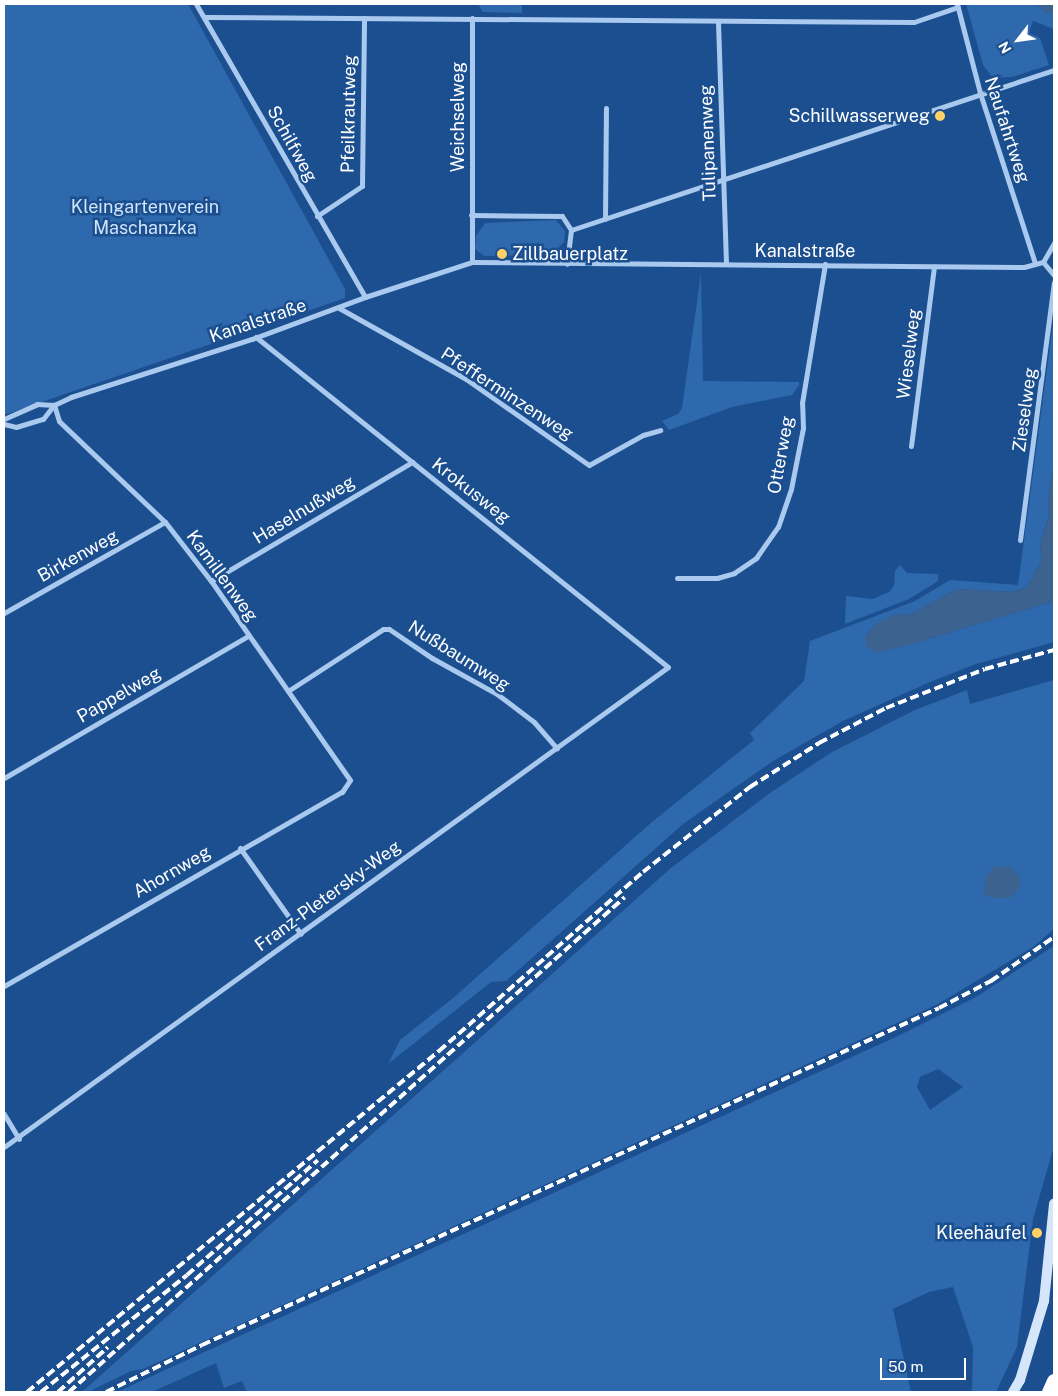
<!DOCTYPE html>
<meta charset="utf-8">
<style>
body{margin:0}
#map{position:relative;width:1058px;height:1396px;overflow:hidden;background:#1b4f8f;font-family:"Public Sans",sans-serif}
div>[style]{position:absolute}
.green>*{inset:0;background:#2e69ad}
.water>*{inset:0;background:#3c6290}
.street>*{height:5px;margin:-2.5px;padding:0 2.5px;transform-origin:2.5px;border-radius:2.5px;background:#a9c9ee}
.secondary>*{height:10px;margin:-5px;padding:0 5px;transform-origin:5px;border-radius:5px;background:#d6e6fa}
.highway>*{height:15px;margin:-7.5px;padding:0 7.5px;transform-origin:7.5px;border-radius:7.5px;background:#fff}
.rail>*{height:4px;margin-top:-2px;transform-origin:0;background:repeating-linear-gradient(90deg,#fff 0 9px,transparent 0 13px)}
.dots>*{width:14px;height:14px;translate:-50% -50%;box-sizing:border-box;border:2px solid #1b4f8f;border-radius:50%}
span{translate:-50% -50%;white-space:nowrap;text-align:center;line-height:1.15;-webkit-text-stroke:5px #1b4f8f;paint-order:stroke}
.street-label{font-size:18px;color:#fff}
.poi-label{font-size:18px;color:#fff}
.right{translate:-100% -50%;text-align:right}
.left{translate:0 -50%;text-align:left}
.park-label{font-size:18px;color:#cfe3fa}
.frame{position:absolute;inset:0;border:5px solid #fff;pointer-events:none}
.north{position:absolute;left:993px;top:15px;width:50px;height:50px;-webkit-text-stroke:4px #1b4f8f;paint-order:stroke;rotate:240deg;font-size:14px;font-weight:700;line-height:20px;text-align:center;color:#fff}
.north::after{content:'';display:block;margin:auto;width:18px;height:22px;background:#fff;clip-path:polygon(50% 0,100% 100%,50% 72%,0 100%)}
.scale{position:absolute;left:880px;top:1358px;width:86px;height:22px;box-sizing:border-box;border:2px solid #fff;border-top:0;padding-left:6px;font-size:15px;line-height:18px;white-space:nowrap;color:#fff;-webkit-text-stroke:4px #1b4f8f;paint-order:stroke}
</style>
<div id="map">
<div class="green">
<i style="clip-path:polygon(4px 4px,188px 4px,345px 289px,345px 298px,4px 415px)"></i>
<i style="clip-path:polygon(478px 4px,522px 4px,522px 13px,483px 12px)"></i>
<i style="clip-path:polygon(966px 4px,1036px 4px,1048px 14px,1054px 10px,1054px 29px,1033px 21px,1029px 33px,1040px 38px,1049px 65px,1012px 77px,993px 78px,983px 65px)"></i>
<i style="clip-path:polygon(556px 220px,565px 231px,564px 242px,552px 255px,484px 256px,475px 249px,476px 236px,485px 223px)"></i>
<i style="clip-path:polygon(701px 273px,703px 381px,799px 382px,799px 385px,792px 395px,732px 407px,669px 430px,662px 421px,678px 414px,682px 408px)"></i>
<i style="clip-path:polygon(1054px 317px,1054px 465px,1048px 497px,1049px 515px,1040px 545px,1042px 560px,1027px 587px,1013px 592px,957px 589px,911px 614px,893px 615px,876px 624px,865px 637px,918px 642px,1054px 601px,1054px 642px,976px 664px,930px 682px,843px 721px,773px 761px,683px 824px,506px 981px,491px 982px,388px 1064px,400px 1040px,453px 998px,652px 822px,754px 740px,750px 733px,804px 681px,810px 641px,915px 601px,950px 580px,1018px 585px)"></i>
<i style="clip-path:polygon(900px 565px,907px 573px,938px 574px,938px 581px,909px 599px,845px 624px,846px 596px,873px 599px,889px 592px,894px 586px,895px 571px)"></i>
<i style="clip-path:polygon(1054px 680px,1054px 929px,1033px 947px,938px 1004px,143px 1369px,131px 1371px,88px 1392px,82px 1392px,671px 868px,770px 793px,832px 752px,915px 710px,967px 690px,970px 704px)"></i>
<i style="clip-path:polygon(evenodd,1054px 946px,1054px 1146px,1033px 1219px,1017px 1347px,996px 1392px,972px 1392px,973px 1347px,953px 1287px,929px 1292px,893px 1309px,911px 1392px,247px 1392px,242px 1381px,224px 1388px,216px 1363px,152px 1392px,117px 1392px,900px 1035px,976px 997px,1054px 946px,938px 1069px,963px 1087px,930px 1110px,917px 1087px,920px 1077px,938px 1069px)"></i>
</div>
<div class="water">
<i style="clip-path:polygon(1036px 4px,1054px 4px,1054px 10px,1048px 14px)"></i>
<i style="clip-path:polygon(1054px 465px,1054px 601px,918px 642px,877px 653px,867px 647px,865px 637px,876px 624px,893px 615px,911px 614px,957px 589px,1013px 592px,1027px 587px,1042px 560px,1040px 545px,1049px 516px,1048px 497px)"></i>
<i style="clip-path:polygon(996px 866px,1010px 867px,1020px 877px,1020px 887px,1010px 898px,992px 898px,984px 894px,986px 876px)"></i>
</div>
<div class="street">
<i style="left:196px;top:4px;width:338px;rotate:60deg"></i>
<i style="left:957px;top:4px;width:92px;rotate:75.5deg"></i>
<i style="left:980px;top:93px;width:179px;rotate:72.1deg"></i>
<i style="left:205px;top:17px;width:709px;rotate:0.4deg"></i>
<i style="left:914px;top:22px;width:46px;rotate:-18.8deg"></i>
<i style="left:718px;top:22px;width:242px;rotate:88.1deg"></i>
<i style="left:471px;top:215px;width:91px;rotate:0.6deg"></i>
<i style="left:562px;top:216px;width:17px;rotate:57deg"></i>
<i style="left:571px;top:230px;width:34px;rotate:97deg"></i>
<i style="left:317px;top:216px;width:54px;rotate:-33.7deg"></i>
<i style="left:362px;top:186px;width:168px;rotate:-89.3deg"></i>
<i style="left:605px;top:219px;width:111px;rotate:-89.5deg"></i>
<i style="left:571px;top:230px;width:509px;rotate:-18.33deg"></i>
<i style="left:472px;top:262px;width:244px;rotate:-90deg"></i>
<i style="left:1043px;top:262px;width:22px;rotate:-60deg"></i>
<i style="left:1043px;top:262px;width:17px;rotate:50deg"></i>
<i style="left:339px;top:308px;width:145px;rotate:29.2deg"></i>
<i style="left:466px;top:379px;width:150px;rotate:35deg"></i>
<i style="left:589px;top:465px;width:62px;rotate:-29.1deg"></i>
<i style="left:643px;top:435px;width:18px;rotate:-16deg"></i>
<i style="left:4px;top:419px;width:36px;rotate:-24deg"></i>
<i style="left:37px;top:404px;width:17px;rotate:3deg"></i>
<i style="left:4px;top:424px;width:12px;rotate:14deg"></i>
<i style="left:16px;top:427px;width:28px;rotate:-17deg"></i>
<i style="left:43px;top:419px;width:18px;rotate:-52deg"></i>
<i style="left:54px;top:405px;width:19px;rotate:-25deg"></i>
<i style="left:71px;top:397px;width:190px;rotate:-17.8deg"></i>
<i style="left:252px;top:339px;width:121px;rotate:-20.4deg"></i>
<i style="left:365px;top:297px;width:113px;rotate:-18.1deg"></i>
<i style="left:472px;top:262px;width:552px;rotate:0.52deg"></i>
<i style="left:1024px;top:267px;width:20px;rotate:-15deg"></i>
<i style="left:911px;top:446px;width:181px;rotate:-82.7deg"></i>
<i style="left:1020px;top:540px;width:260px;rotate:-82.5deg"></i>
<i style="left:677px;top:578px;width:40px"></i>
<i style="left:717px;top:578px;width:18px;rotate:-16deg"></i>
<i style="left:734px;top:573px;width:27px;rotate:-34deg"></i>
<i style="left:756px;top:558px;width:38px;rotate:-55deg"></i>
<i style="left:778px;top:527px;width:40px;rotate:-71.1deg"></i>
<i style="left:791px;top:489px;width:62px;rotate:-78.9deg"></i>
<i style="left:803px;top:428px;width:25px;rotate:-92deg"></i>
<i style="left:802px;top:403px;width:141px;rotate:-80.6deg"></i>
<i style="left:211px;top:581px;width:234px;rotate:-30.6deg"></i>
<i style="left:4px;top:613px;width:185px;rotate:-29.5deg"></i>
<i style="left:288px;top:691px;width:113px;rotate:-33.1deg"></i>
<i style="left:383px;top:629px;width:6px"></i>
<i style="left:389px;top:629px;width:52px;rotate:34deg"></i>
<i style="left:432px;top:658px;width:74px;rotate:29deg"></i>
<i style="left:497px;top:694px;width:46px;rotate:37.1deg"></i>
<i style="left:534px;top:722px;width:35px;rotate:49deg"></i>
<i style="left:4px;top:778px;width:282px;rotate:-30.2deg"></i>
<i style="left:240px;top:848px;width:105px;rotate:54.7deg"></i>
<i style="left:4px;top:986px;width:390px;rotate:-29.9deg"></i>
<i style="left:342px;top:792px;width:14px;rotate:-56deg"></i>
<i style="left:350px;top:780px;width:243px;rotate:-124.9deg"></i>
<i style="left:211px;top:581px;width:75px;rotate:-127.9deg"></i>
<i style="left:165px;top:522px;width:146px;rotate:-136.4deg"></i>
<i style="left:59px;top:421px;width:17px;rotate:-107deg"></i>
<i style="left:4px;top:1114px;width:29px;rotate:59deg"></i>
<i style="left:4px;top:1147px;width:819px;rotate:-35.86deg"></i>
<i style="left:668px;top:667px;width:528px;rotate:-141.31deg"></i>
</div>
<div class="secondary">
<i style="left:1013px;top:1392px;width:14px;rotate:-60deg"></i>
<i style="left:1020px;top:1380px;width:83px;rotate:-73.1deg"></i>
<i style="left:1044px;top:1301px;width:98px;rotate:-84.1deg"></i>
</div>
<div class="highway">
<i style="left:1049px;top:1392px;width:12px;rotate:-66deg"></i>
</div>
<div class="rail">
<i style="left:27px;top:1392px;width:535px;rotate:-39.61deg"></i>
<i style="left:439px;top:1051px;width:271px;rotate:-41.3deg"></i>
<i style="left:643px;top:872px;width:137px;rotate:-38.5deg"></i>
<i style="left:750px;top:787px;width:82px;rotate:-32.5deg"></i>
<i style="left:819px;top:743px;width:76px;rotate:-27.6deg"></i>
<i style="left:886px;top:708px;width:106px;rotate:-21.5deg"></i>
<i style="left:985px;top:669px;width:72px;rotate:-15.4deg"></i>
<i style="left:41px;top:1392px;width:187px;rotate:-38.7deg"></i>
<i style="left:187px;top:1275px;width:174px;rotate:-41.3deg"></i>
<i style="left:58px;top:1392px;width:67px;rotate:-42deg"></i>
<i style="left:69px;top:1392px;width:744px;rotate:-41.68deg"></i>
<i style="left:106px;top:1392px;width:107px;rotate:-26.1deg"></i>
<i style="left:202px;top:1345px;width:810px;rotate:-24.57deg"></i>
<i style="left:939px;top:1008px;width:59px;rotate:-27.4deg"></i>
<i style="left:991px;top:981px;width:77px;rotate:-34.9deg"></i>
</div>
<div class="dots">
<i style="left:940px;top:116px;background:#ffd166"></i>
<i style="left:502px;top:254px;background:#ffd166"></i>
<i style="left:1037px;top:1233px;background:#ffd166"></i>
</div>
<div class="street-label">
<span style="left:349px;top:114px;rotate:-89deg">Pfeilkrautweg</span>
<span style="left:458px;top:117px;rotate:-90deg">Weichselweg</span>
<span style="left:1007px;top:130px;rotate:72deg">Naufahrtweg</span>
<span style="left:708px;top:143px;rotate:-92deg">Tulipanenweg</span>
<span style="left:292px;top:144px;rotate:61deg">Schilfweg</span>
<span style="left:805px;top:251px">Kanalstraße</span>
<span style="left:258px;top:321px;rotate:-19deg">Kanalstraße</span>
<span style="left:909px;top:354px;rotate:-83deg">Wieselweg</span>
<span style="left:507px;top:394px;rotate:33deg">Pfefferminzenweg</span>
<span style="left:1025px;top:410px;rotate:-82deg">Zieselweg</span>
<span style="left:781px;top:455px;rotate:-80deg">Otterweg</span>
<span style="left:471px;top:491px;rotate:38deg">Krokusweg</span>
<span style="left:304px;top:510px;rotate:-31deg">Haselnußweg</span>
<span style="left:78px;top:556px;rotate:-29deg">Birkenweg</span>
<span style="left:222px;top:576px;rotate:54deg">Kamillenweg</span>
<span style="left:459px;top:656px;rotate:32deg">Nußbaumweg</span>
<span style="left:119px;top:695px;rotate:-30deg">Pappelweg</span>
<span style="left:172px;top:872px;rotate:-30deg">Ahornweg</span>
<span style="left:328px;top:896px;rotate:-36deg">Franz-Pletersky-Weg</span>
</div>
<div class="poi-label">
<span class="right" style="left:930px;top:116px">Schillwasserweg</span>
<span class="left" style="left:512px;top:254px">Zillbauerplatz</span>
<span class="right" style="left:1027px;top:1233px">Kleehäufel</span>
</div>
<div class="park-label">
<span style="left:145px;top:218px">Kleingartenverein<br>Maschanzka</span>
</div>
<div class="frame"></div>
<div class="north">N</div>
<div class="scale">50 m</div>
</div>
